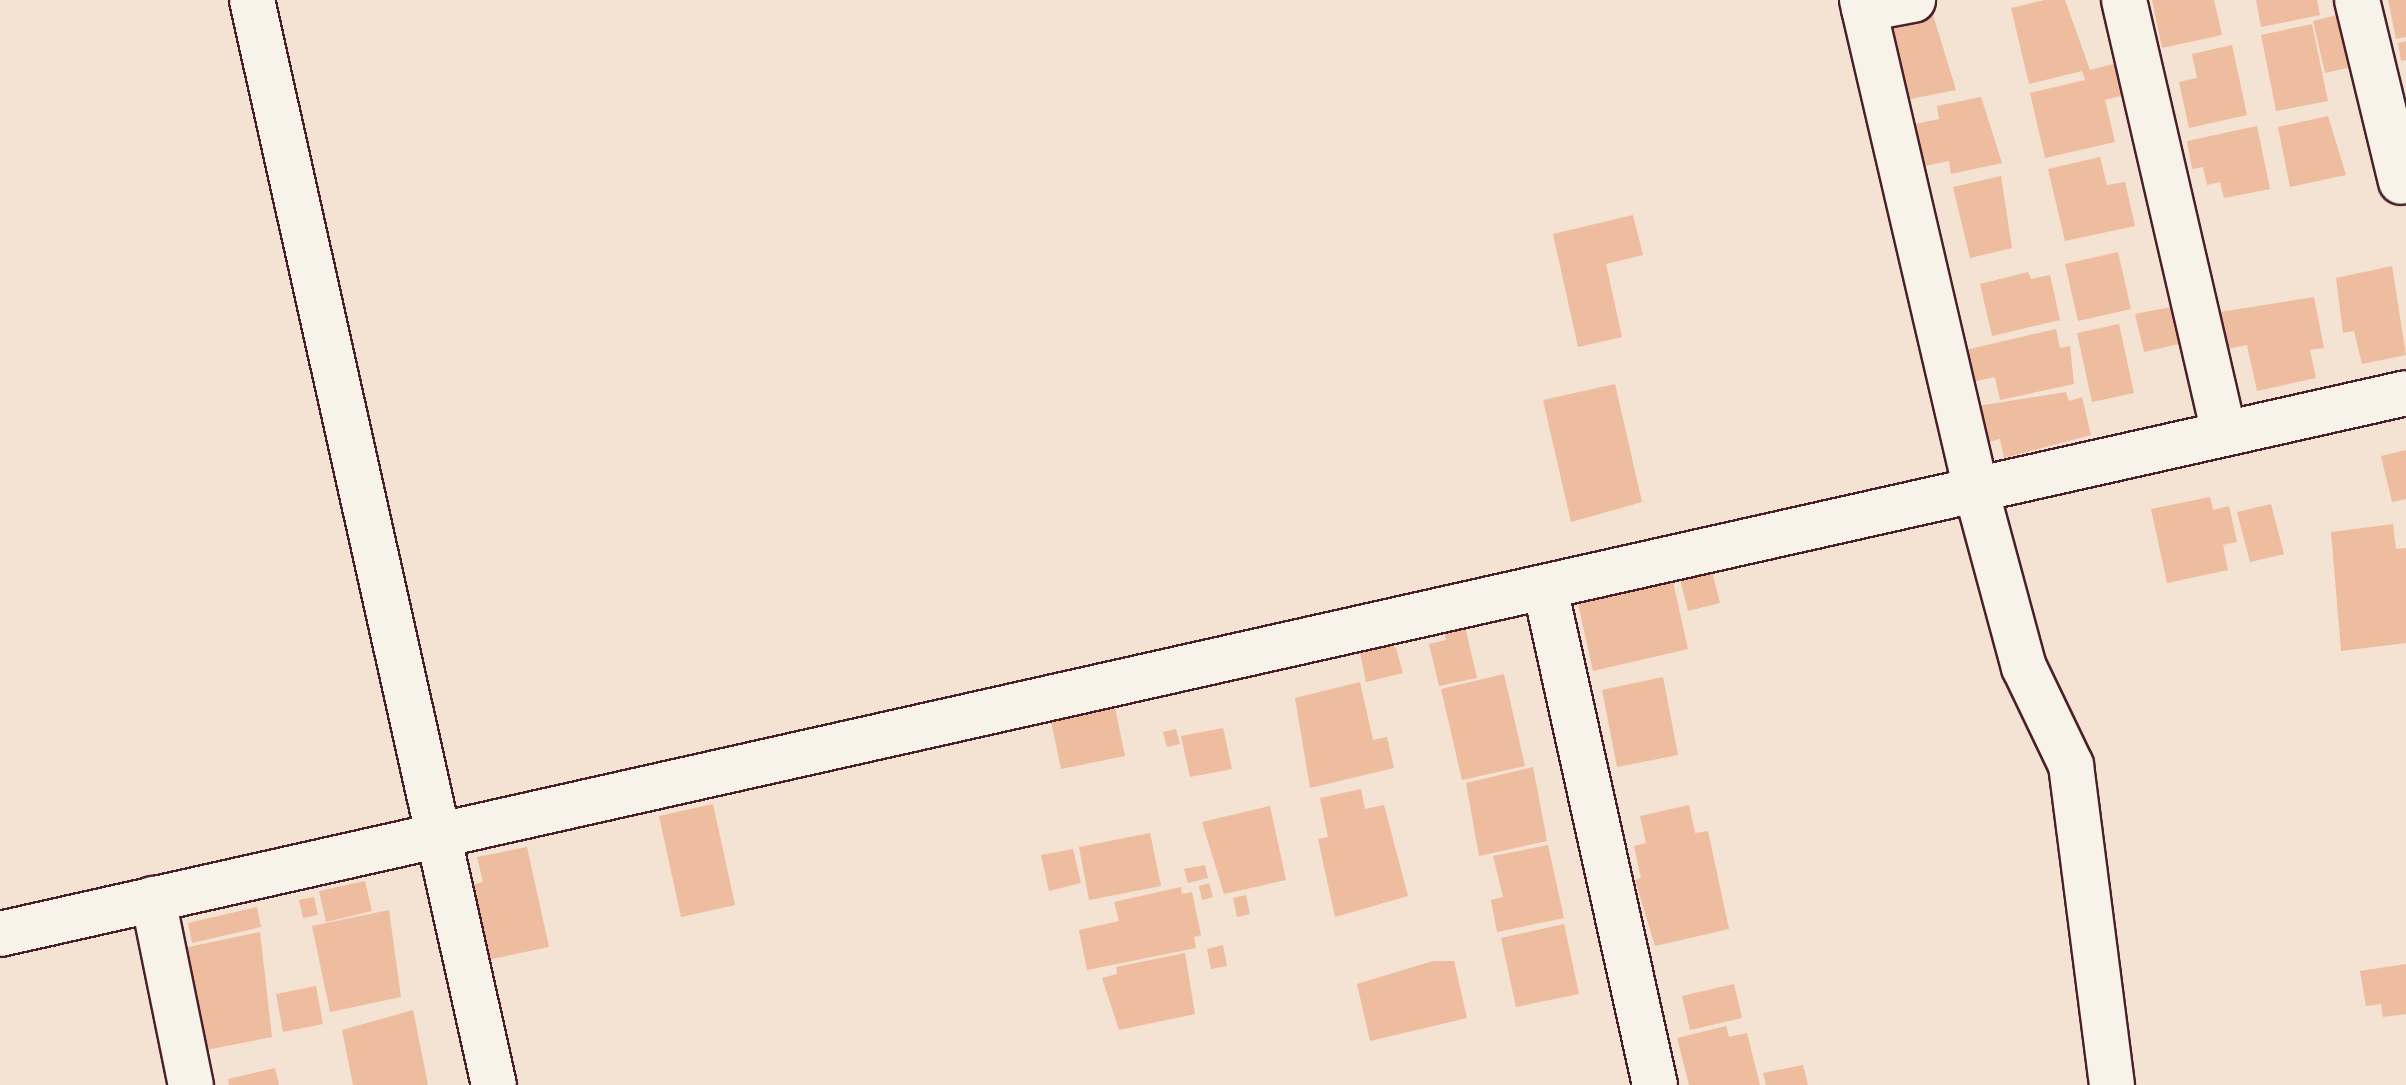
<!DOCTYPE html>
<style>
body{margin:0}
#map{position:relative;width:2406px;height:1085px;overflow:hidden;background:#f4e2d2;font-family:Sriracha,sans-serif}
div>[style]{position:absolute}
.building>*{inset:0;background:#eebc9f}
.roads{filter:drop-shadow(2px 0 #4a1f2b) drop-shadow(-2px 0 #4a1f2b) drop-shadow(0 2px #4a1f2b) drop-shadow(0 -2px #4a1f2b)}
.minor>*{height:44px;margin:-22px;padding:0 22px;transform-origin:22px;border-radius:22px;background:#f7f3e8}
span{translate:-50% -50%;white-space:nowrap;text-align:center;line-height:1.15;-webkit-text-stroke:7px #f7f3e8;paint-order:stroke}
</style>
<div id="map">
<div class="building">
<i style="clip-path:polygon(2044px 0,2065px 0,2090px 70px,2117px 63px,2125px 95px,2105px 100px,2115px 142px,2045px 158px,2030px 93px,2085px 80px,2082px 71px,2029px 84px,2011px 8px)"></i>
<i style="clip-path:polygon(2152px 0,2214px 0,2222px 35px,2162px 48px)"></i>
<i style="clip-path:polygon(2256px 0,2317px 0,2320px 15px,2261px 27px)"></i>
<i style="clip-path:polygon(2388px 0,2406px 0,2406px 37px,2396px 39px)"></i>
<i style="clip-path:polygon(2345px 13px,2356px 66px,2325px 73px,2313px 21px)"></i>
<i style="clip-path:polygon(1933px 15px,1956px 90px,1905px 100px,1889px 24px)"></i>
<i style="clip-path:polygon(2312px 24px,2328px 101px,2276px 111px,2261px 35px)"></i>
<i style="clip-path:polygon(2406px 41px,2406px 60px,2401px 61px,2398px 43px)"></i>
<i style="clip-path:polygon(2232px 45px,2247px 115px,2189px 128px,2179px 82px,2197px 78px,2192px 54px)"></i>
<i style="clip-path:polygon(1981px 97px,2002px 163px,1951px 174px,1949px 161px,1915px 168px,1906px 126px,1939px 119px,1937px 106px)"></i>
<i style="clip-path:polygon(2328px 116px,2346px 175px,2290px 187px,2278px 127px)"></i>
<i style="clip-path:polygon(2257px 126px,2270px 189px,2224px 198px,2220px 182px,2207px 185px,2203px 167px,2192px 169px,2187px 141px)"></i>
<i style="clip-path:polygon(2100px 157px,2107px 185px,2125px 182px,2135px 226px,2065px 241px,2048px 169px)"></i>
<i style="clip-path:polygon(2001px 176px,2012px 248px,1970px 258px,1953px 187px)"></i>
<i style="clip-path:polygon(1633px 215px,1643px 255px,1606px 264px,1622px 337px,1578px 347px,1553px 234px)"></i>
<i style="clip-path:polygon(2118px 252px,2131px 309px,2078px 321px,2065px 264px)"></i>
<i style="clip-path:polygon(2392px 266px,2406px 355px,2362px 364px,2354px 331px,2343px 333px,2336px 278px)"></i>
<i style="clip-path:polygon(2028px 272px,2031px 279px,2050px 275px,2060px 320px,1992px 336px,1980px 284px)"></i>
<i style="clip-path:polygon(2314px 297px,2324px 348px,2310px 350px,2316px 378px,2257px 391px,2247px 345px,2227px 349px,2220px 312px)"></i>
<i style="clip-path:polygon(2171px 307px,2179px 344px,2144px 352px,2135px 314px)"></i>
<i style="clip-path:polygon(2119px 324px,2134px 393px,2092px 402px,2077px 333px)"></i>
<i style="clip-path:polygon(2056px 329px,2060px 348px,2070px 346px,2074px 384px,2000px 400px,1995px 377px,1963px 384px,1957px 352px)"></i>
<i style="clip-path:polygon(1615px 384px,1642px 502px,1571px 522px,1543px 400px)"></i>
<i style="clip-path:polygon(2066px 392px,2069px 401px,2082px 397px,2091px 435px,2004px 458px,2000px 439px,1980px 444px,1972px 407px)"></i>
<i style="clip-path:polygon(2406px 450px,2406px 499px,2392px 502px,2381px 456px)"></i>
<i style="clip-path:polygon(2210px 497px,2213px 510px,2229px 506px,2237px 542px,2223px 545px,2228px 570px,2167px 583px,2151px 509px)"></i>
<i style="clip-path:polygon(2271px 504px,2284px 554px,2250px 562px,2237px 512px)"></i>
<i style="clip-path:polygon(2393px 524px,2396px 549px,2406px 548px,2406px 643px,2341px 651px,2331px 532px)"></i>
<i style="clip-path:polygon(1712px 571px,1720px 603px,1688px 611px,1680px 579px)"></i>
<i style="clip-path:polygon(1672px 577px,1688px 649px,1593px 671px,1577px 599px)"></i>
<i style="clip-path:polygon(1464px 622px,1477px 678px,1439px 686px,1429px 644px,1446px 640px,1444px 626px)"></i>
<i style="clip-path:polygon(1385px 641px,1396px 648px,1403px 673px,1366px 682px,1359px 648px)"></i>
<i style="clip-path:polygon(1504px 674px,1525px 766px,1462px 780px,1441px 689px)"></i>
<i style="clip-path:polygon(1663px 677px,1678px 755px,1617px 767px,1602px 690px)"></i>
<i style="clip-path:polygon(1360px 682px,1373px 740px,1387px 737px,1394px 768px,1310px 788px,1295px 698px)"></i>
<i style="clip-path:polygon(1114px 703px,1125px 756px,1061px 769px,1050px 716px)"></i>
<i style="clip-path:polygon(1223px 728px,1232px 769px,1190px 777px,1181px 736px)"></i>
<i style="clip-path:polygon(1176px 729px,1180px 744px,1167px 747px,1163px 732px)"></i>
<i style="clip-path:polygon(1533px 767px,1547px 841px,1479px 856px,1466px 783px)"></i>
<i style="clip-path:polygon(1361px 789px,1365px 809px,1384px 805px,1408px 896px,1335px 917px,1318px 839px,1328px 837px,1320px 798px)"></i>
<i style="clip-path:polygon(713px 804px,735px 905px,681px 917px,659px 816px)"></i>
<i style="clip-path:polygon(1689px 805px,1695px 833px,1708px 831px,1729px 929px,1655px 946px,1635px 880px,1641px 878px,1634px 846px,1646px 843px,1640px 816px)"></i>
<i style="clip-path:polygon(1270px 806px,1286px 880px,1224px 894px,1202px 822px)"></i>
<i style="clip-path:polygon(1150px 833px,1161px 886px,1089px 900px,1079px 847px)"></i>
<i style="clip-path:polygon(1548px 845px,1564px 918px,1497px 932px,1491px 900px,1503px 897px,1493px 856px)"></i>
<i style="clip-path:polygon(527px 847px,549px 947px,482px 961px,466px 886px,483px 882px,477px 857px)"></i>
<i style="clip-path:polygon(1073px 849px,1081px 883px,1049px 891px,1041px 855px)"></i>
<i style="clip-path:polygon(1205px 865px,1208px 878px,1188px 883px,1184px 869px)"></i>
<i style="clip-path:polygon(365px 881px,372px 911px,326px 922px,319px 891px)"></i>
<i style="clip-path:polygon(1209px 883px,1213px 897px,1202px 900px,1199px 886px)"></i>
<i style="clip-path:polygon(1181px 887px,1182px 894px,1192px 892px,1201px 935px,1194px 937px,1196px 948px,1087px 970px,1079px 930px,1119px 921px,1114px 902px)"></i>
<i style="clip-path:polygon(1246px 895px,1250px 914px,1237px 917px,1233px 898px)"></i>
<i style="clip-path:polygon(314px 897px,318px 915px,303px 918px,299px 900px)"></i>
<i style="clip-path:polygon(257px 907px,261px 927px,192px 943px,188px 923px)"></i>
<i style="clip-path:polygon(389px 910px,401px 997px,330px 1012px,312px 926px)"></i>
<i style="clip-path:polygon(1564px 924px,1579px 994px,1516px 1007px,1501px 938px)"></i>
<i style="clip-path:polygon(260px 932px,272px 1037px,201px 1051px,179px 949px)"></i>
<i style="clip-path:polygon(1223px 945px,1227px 966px,1211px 969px,1207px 949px)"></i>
<i style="clip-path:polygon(1185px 953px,1195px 1014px,1119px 1030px,1102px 978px,1117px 974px,1116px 967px)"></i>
<i style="clip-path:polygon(1433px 961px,1454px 961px,1467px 1018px,1370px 1041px,1357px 984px)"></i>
<i style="clip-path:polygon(2406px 964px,2406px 1014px,2383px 1017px,2381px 1004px,2366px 1006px,2360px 971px)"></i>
<i style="clip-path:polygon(1734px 984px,1742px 1018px,1690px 1030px,1682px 996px)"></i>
<i style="clip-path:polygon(316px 986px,323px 1024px,283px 1032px,276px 994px)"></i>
<i style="clip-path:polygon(413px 1010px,428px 1085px,353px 1085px,342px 1030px)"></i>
<i style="clip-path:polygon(1726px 1026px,1729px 1037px,1747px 1033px,1760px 1085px,1689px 1085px,1677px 1038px)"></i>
<i style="clip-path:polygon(1803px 1065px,1808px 1085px,1766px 1085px,1763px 1073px)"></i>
<i style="clip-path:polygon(275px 1068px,279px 1085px,229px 1085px,228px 1079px)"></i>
</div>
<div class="roads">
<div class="minor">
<i style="left:252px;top:0;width:1112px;rotate:77.43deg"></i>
<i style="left:1862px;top:0;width:499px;rotate:76.9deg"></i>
<i style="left:1975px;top:486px;width:188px;rotate:74.9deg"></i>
<i style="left:2024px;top:667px;width:109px;rotate:64.4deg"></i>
<i style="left:2071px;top:765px;width:323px;rotate:82.7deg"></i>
<i style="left:2124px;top:0;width:443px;rotate:77deg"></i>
<i style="left:2357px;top:0;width:187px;rotate:76.4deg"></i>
<i style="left:1864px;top:9px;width:50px;rotate:-10.4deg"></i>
<i style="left:1545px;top:588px;width:509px;rotate:77.52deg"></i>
<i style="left:153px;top:899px;width:190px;rotate:78.5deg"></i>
<i style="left:0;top:934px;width:2466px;rotate:-12.67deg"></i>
</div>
</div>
</div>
